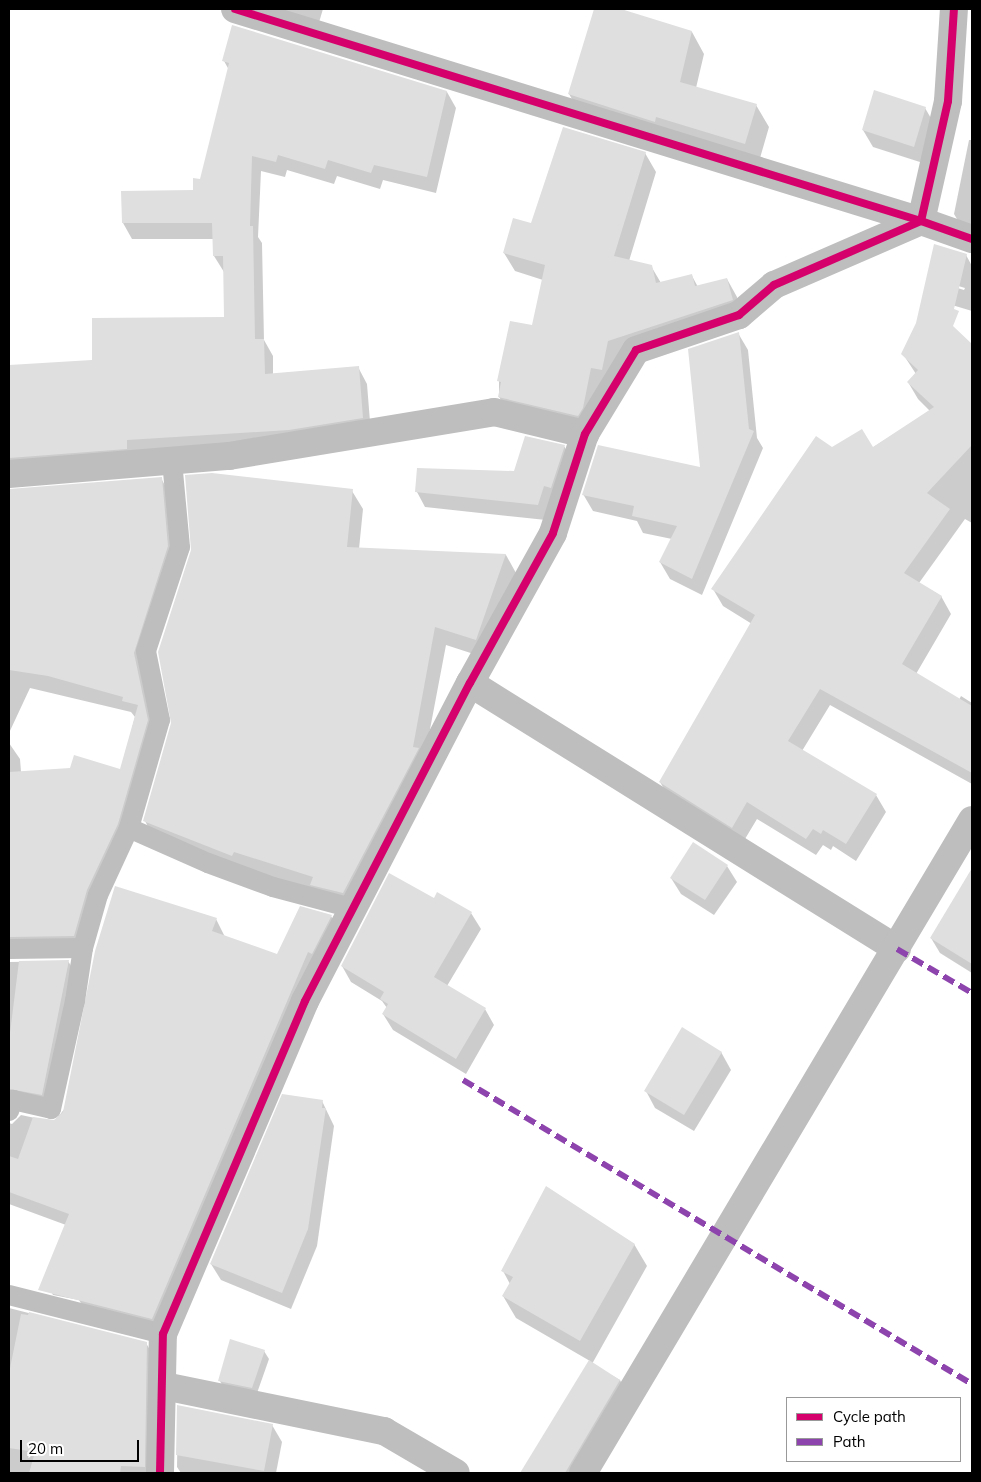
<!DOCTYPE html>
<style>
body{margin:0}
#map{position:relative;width:981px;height:1482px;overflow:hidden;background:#fff;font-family:Mulish,sans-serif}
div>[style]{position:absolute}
.shadow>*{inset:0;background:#0003}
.building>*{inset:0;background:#dfdfdf}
.service>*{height:20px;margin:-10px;padding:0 10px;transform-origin:10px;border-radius:10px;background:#bebebe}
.minor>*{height:28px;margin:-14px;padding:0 14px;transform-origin:14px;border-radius:14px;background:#bebebe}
.quiet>*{height:6px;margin-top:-3px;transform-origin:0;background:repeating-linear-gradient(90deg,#8e44ad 0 12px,transparent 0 18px)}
.cycleway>*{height:8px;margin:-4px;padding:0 4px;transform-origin:4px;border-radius:4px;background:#d6006c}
span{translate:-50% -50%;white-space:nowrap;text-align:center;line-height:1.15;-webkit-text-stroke:4.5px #fff;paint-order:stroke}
.frame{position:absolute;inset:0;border:10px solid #000;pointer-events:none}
.legend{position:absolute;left:786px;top:1397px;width:175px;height:65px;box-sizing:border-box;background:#fff;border:1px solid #999;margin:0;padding:6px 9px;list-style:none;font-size:15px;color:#000}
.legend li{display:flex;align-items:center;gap:10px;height:25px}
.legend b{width:25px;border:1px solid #999}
.scale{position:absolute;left:20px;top:1440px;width:119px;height:22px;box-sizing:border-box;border:2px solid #000;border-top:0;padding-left:6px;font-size:15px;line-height:18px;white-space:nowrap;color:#000;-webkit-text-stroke:4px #fff;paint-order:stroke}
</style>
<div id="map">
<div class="shadow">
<i style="clip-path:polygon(263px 9px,323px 9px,317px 29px)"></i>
<i style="clip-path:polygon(595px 9px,616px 9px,692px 32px,704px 54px,696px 88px,756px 105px,769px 127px,758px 165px,582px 116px,569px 94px)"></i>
<i style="clip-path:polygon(224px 61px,447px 92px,456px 108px,436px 193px,383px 180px,380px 189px,337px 176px,334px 184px,287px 170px,285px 177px,261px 171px,258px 237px,262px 243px,264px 340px,273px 356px,273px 374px,358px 367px,367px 384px,371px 434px,9px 480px,9px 366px,94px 361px,225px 319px,224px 272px,214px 256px,214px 239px,132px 239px,123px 223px,194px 191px,201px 180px,229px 70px)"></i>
<i style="clip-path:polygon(925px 108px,935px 125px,923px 163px,873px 147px,863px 130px)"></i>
<i style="clip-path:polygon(969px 140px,972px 140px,972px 231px,963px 229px,954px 214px)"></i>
<i style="clip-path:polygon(645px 153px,656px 172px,629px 261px,651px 266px,661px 283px,692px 276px,698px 287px,727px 279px,737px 297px,741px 320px,618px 360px,593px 427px,510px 415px,499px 397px,499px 381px,533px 327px,543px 280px,515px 271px,504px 253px,532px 224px)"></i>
<i style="clip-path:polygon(evenodd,935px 246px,966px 255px,972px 266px,972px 311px,942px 302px,928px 278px,935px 246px,945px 282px,965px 288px,964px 290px,945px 284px,945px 282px)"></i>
<i style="clip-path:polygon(923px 299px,972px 345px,972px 523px,965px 519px,919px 583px,941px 596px,951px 614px,916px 674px,959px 700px,961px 696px,972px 703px,972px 784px,830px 705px,802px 751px,876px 795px,886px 812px,856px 861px,833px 846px,831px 850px,823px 845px,816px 855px,757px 819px,742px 844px,670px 799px,660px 782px,752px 624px,723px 606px,713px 589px,832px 448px,872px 448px,930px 411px,918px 399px,908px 382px,916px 374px,903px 354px,917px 323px)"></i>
<i style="clip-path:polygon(738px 333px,748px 350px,757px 438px,763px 448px,702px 595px,670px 579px,660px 562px,672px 539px,643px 533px,637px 521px,593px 511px,583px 494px,701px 469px)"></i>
<i style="clip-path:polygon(564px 446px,573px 461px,546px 520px,425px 507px,417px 492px,515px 472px)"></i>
<i style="clip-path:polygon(161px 478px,170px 495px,177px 563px,143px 665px,156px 737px,83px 952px,18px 953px,9px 959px,9px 881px,14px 834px,9px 834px,9px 743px,20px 759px,21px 772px,121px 770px,135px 717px,131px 712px,30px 688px,9px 733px,9px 490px)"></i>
<i style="clip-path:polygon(352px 491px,363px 509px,359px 549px,506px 555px,516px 573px,486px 658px,446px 645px,424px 761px,354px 912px,155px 840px,145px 821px)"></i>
<i style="clip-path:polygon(727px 866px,737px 882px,714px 915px,681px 894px,671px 878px)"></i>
<i style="clip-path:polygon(959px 892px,972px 900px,972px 973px,940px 953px,931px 938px)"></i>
<i style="clip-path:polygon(434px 899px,471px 913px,481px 929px,447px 986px,485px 1009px,494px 1025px,466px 1074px,393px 1030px,383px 1014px,387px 1008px,382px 1001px,351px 982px,342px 966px)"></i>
<i style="clip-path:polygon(331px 916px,340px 932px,162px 1335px,89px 1316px,79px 1300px,53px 1295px,44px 1279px,66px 1225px,9px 1204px,9px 1123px,12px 1124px,21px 1115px,54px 1122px,216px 919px,225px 937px,278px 955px)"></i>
<i style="clip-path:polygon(68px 961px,78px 977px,51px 1110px,25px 1104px,9px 1119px,9px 962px)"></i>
<i style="clip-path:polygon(721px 1052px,731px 1070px,694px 1131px,655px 1108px,646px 1091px)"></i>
<i style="clip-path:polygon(322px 1101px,334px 1126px,317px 1246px,291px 1309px,221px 1280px,211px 1264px)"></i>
<i style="clip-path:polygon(546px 1188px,634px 1244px,647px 1266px,592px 1364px,620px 1380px,629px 1398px,584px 1473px,522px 1473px,590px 1361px,516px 1318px,503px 1296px,510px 1284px,503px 1271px)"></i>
<i style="clip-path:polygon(9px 1308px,146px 1343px,157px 1362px,155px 1473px,9px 1473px,9px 1447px,105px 1461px,111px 1422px,9px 1404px)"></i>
<i style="clip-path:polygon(264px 1351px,269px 1359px,256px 1396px,224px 1389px,220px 1381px)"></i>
<i style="clip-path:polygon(178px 1406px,272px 1425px,282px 1442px,276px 1473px,181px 1473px,177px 1467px)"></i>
</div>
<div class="building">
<i style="clip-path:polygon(594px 9px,621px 9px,692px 31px,680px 82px,757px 104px,745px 144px,656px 117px,655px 122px,568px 94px)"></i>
<i style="clip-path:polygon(232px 25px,447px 91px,427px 177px,374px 165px,371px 173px,328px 160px,325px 169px,278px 155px,276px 162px,252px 156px,250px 226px,253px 226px,255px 339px,264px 339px,265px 374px,359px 366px,363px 418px,289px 430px,127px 440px,127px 449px,9px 458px,9px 365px,92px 360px,92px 318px,224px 317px,223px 256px,213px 256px,212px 223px,122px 223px,121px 191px,193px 190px,193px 178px,200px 179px,229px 63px,222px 61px)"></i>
<i style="clip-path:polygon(874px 90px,926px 107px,914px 147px,862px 130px)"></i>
<i style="clip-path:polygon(563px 127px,646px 152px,614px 256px,652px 265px,656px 283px,692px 274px,695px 286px,727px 278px,733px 300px,608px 341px,602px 370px,591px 368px,583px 408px,578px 416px,498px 397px,501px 382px,497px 381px,510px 321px,532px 325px,545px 265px,503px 253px,513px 218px,531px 223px)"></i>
<i style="clip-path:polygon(934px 244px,967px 254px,954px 309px,959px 311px,953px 326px,972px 344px,972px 445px,927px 493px,950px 509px,904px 573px,942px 596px,902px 664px,972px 706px,972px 773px,820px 689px,788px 741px,877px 794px,846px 844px,823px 830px,821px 834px,813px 829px,806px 839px,747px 802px,732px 828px,659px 782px,755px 615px,711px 589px,816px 436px,832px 447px,862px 429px,873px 447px,934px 407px,907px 382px,918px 370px,901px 354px,916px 323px)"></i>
<i style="clip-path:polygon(739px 332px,749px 429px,754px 431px,692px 579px,659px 562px,677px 526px,632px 516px,634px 506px,582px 495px,598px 445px,700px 467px,688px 349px)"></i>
<i style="clip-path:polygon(525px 436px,565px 445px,551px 488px,544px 486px,538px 505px,415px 492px,417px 468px,514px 471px)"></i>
<i style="clip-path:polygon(212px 473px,353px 489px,347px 547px,506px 554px,476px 640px,435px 627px,413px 747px,419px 748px,343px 893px,310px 885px,313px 877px,234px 852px,232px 856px,143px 821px,171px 723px,158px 652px,191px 550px,185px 475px)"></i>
<i style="clip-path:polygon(162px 477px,168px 546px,134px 653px,148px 720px,118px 824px,87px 890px,74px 936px,9px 937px,9px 772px,70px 768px,74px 755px,120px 769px,138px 705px,122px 701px,123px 697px,48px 676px,9px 670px,9px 489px)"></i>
<i style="clip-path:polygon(693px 842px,728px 865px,705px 900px,670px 878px)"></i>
<i style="clip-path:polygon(972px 868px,972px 964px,930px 938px)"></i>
<i style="clip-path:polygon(389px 873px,434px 898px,437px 892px,472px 912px,434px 977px,486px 1008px,456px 1059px,382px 1014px,388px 1004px,380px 999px,384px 992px,341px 966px)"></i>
<i style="clip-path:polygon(115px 886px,217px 918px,212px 931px,277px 954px,300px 906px,332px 915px,312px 954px,308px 952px,152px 1319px,38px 1290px,69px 1214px,9px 1192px,9px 1156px,18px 1159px,33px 1117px,54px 1120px,63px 1112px,95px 951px)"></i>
<i style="clip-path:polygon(69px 960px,42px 1095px,9px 1089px,9px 1041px,19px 961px)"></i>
<i style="clip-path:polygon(682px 1027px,722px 1052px,684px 1115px,644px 1091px)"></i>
<i style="clip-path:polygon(282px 1094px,323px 1100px,322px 1108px,326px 1108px,308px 1229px,282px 1293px,210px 1264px)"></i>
<i style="clip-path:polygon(546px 1186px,635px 1244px,580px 1341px,502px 1296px,513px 1277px,501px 1271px)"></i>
<i style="clip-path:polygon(29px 1312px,147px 1342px,145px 1467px,121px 1466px,120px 1473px,29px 1473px,35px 1452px,9px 1448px,9px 1373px,21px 1314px,28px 1315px)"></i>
<i style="clip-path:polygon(230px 1339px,265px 1350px,252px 1388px,218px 1381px)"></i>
<i style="clip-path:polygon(589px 1360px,620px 1380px,565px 1473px,520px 1473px)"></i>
<i style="clip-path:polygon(177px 1405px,273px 1424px,264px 1471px,176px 1455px)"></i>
</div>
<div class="service">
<i style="left:129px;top:828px;width:86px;rotate:23.9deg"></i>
<i style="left:208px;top:863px;width:69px;rotate:20.3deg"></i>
<i style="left:273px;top:887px;width:82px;rotate:14.9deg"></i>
<i style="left:9px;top:949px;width:74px;rotate:-0.8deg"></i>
<i style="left:9px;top:1111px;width:12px;rotate:-70deg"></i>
<i style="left:13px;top:1100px;width:39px;rotate:13deg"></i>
<i style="left:51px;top:1109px;width:111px;rotate:-77.5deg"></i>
<i style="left:75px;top:1001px;width:54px;rotate:-81.4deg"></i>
<i style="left:83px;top:948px;width:55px;rotate:-74.2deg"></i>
<i style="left:98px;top:895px;width:74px;rotate:-65.2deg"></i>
<i style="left:129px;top:828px;width:112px;rotate:-74deg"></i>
<i style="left:160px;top:720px;width:70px;rotate:-101.5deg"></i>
<i style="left:146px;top:651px;width:109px;rotate:-71.9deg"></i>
<i style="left:180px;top:547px;width:86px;rotate:-95.3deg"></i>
<i style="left:9px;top:1295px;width:159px;rotate:14.2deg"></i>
</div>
<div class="minor">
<i style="left:235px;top:9px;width:718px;rotate:17.17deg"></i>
<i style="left:921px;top:221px;width:54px;rotate:19.4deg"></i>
<i style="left:9px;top:474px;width:221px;rotate:-4.7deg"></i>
<i style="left:229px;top:456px;width:269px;rotate:-9.4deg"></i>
<i style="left:494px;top:412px;width:94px;rotate:13.6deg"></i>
<i style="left:470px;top:683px;width:503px;rotate:31.92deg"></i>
<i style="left:164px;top:1386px;width:225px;rotate:11.6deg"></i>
<i style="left:384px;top:1431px;width:83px;rotate:30.3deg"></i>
<i style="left:160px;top:1473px;width:139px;rotate:-88.8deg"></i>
<i style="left:163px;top:1334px;width:362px;rotate:-66.9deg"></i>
<i style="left:305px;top:1001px;width:358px;rotate:-62.6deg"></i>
<i style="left:470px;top:683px;width:171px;rotate:-61deg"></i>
<i style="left:553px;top:533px;width:104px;rotate:-72.1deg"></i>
<i style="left:585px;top:434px;width:98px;rotate:-58.7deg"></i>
<i style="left:636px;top:350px;width:109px;rotate:-18.8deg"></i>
<i style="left:739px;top:315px;width:46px;rotate:-40.6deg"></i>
<i style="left:774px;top:285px;width:160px;rotate:-23.5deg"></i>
<i style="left:921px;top:221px;width:123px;rotate:-77.3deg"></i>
<i style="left:948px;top:101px;width:92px;rotate:-86.3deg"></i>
<i style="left:583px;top:1473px;width:760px;rotate:-59.22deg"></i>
</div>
<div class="quiet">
<i style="left:897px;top:949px;width:87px;rotate:30.4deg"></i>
<i style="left:463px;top:1080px;width:593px;rotate:30.85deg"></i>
</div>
<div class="cycleway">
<i style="left:235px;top:9px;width:718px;rotate:17.17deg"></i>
<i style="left:921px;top:221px;width:54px;rotate:19.4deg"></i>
<i style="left:160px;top:1473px;width:139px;rotate:-88.8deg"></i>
<i style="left:163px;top:1334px;width:362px;rotate:-66.9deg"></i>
<i style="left:305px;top:1001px;width:358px;rotate:-62.6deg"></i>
<i style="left:470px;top:683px;width:171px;rotate:-61deg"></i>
<i style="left:553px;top:533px;width:104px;rotate:-72.1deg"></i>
<i style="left:585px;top:434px;width:98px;rotate:-58.7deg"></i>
<i style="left:636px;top:350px;width:109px;rotate:-18.8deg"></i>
<i style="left:739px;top:315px;width:46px;rotate:-40.6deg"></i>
<i style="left:774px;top:285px;width:160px;rotate:-23.5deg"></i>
<i style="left:921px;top:221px;width:123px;rotate:-77.3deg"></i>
<i style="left:948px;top:101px;width:92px;rotate:-86.3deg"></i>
</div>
<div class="frame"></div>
<ul class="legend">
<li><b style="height:6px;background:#d6006c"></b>Cycle path</li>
<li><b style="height:6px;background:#8e44ad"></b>Path</li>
</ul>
<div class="scale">20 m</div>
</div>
